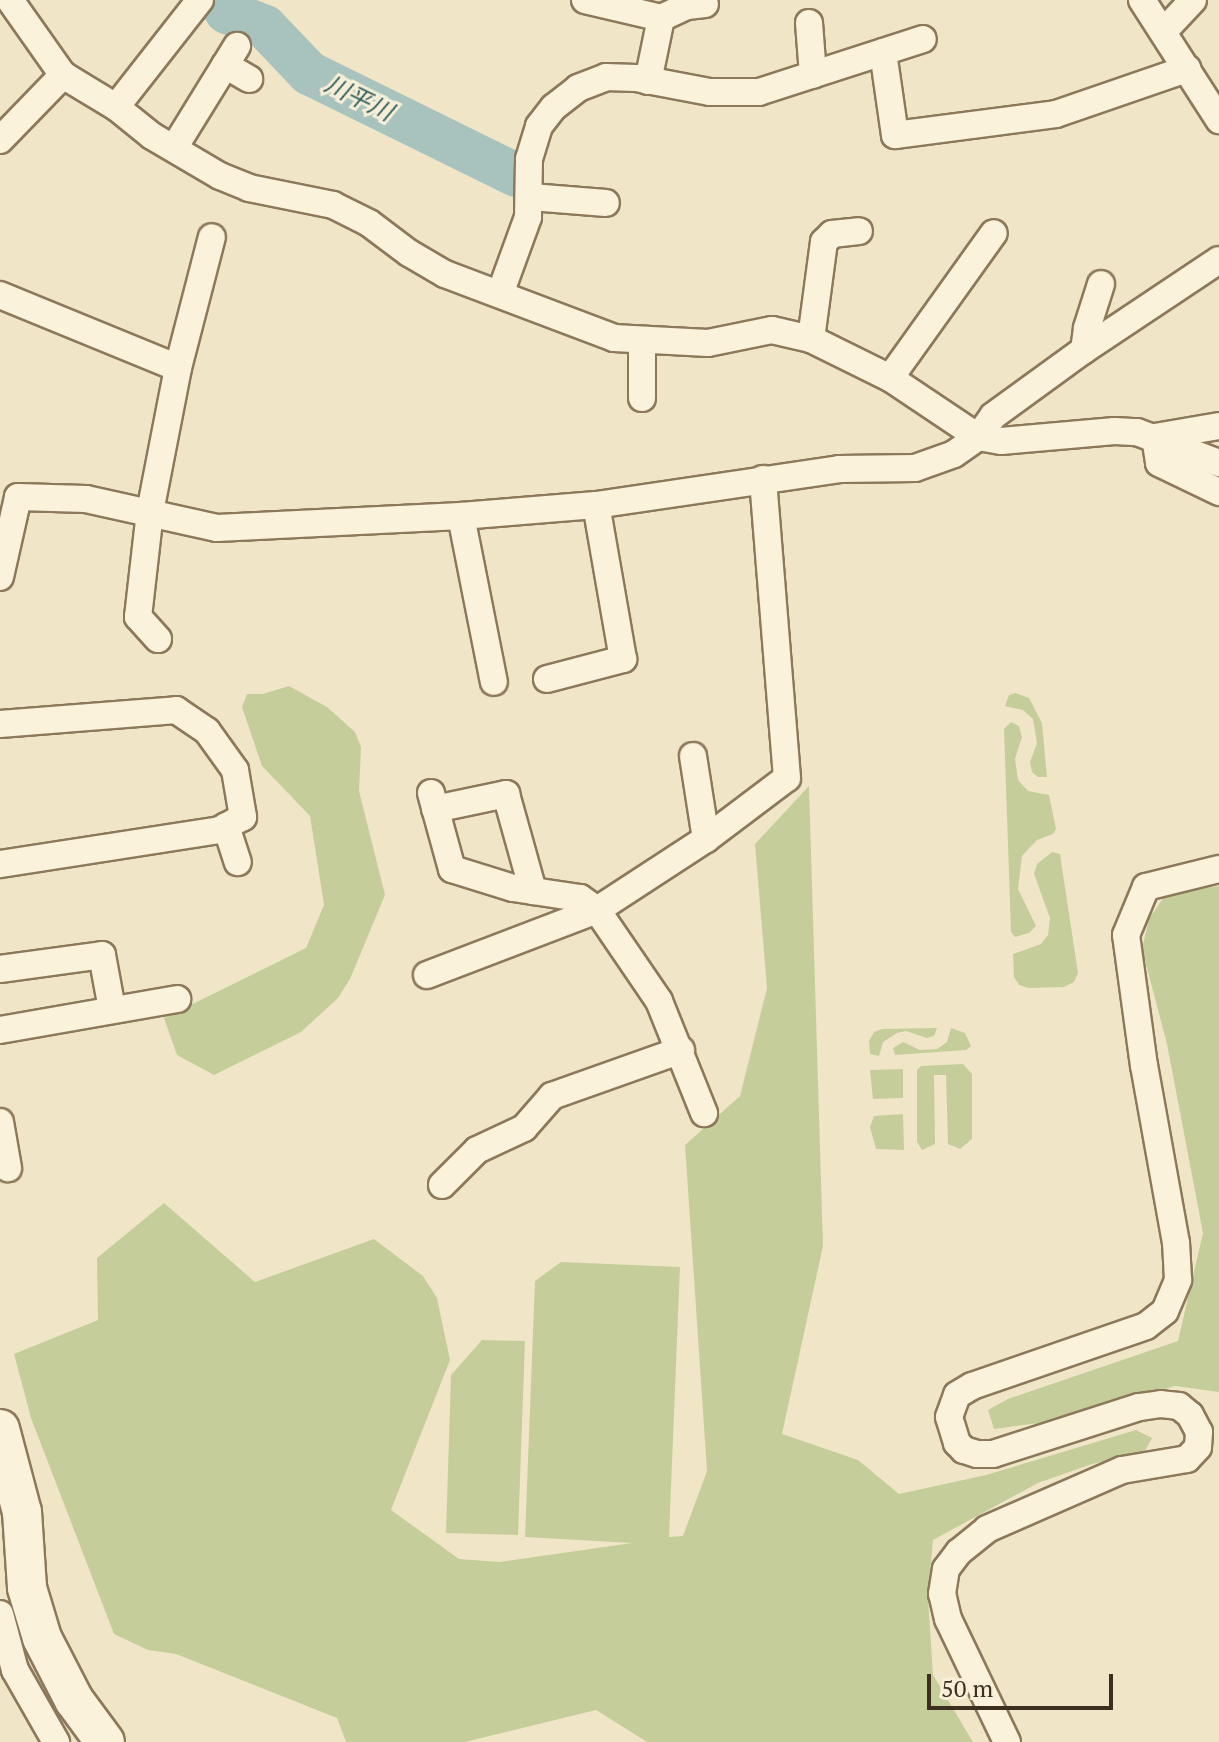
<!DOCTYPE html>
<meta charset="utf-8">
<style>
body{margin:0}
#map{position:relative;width:1219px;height:1742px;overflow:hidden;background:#f0e6c7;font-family:"PT Serif","Noto Sans JP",serif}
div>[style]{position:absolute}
.green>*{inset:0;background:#c5ce9a}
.river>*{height:44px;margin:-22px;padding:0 22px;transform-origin:22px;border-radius:22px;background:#a8c3bd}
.roads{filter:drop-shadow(2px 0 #8c785b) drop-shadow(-2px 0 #8c785b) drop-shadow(0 2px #8c785b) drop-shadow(0 -2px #8c785b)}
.minor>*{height:26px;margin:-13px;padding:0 13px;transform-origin:13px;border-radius:13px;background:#faf2da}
.secondary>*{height:38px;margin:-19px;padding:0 19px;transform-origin:19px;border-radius:19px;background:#faf2da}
span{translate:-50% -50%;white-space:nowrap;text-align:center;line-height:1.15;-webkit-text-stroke:6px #f7efd7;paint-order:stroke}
.water-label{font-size:24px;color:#2e5c5c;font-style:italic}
.scale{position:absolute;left:927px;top:1674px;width:186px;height:36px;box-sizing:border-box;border:4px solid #3c2f1f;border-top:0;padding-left:10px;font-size:24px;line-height:28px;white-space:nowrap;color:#3c2f1f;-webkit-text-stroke:6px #f7efd7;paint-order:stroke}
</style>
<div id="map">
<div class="green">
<i style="clip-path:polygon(289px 686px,327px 707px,355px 732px,361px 747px,359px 791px,385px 895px,350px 979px,338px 998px,301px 1032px,214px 1075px,177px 1055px,164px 1018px,306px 948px,324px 905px,310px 816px,262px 766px,242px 707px,247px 694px,263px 694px)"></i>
<i style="clip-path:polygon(1015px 693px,1029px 698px,1042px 723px,1047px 777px,1038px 777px,1032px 772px,1030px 762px,1037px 743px,1033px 719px,1023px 710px,1005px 706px,1009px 695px)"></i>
<i style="clip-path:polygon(1011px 722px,1019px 726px,1022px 737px,1015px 759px,1018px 780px,1028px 791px,1049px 795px,1056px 829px,1053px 834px,1037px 840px,1022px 856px,1018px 889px,1036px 926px,1029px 933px,1015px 937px,1011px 932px,1004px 729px)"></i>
<i style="clip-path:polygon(809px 786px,823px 1246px,782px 1434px,858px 1460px,899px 1494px,986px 1475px,1136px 1430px,1152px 1438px,1145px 1451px,1092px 1464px,1038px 1483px,933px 1540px,928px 1598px,933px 1675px,973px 1742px,647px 1742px,596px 1710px,465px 1742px,346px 1742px,337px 1718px,176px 1654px,148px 1650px,114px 1634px,31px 1418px,14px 1354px,98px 1320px,97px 1258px,164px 1203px,255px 1282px,374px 1239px,423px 1276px,437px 1298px,450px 1360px,391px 1510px,459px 1559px,499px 1562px,632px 1543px,525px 1537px,535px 1281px,561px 1262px,680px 1267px,669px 1537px,683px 1536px,707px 1471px,685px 1145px,740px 1096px,767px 988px,755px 844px)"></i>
<i style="clip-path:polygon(1052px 852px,1060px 854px,1078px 973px,1074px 982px,1064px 987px,1029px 988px,1019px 985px,1014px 977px,1013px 954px,1041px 944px,1048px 935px,1050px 918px,1034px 874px,1037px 864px)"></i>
<i style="clip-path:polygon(1219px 886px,1219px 1392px,1175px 1386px,1054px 1421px,994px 1429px,988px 1410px,1008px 1399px,1178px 1341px,1203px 1233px,1167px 1044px,1142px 949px,1149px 919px,1166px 894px)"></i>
<i style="clip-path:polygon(937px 1028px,934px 1036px,927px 1038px,906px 1031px,897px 1033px,883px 1042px,879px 1056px,870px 1054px,869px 1041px,874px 1032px,882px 1029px)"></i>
<i style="clip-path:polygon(951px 1028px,965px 1033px,971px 1046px,966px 1050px,895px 1055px,893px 1048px,903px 1042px,920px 1050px,937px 1049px,947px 1042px)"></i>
<i style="clip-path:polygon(963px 1064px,972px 1074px,972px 1139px,960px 1149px,948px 1144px,946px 1075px,934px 1075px,935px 1144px,922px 1150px,917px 1142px,917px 1070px,921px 1066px)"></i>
<i style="clip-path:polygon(903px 1069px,903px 1098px,873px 1099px,870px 1070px)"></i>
<i style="clip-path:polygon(903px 1114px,904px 1150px,876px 1149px,870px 1127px,874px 1116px)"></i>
<i style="clip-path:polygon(482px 1340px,525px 1341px,518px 1535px,446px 1533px,451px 1375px)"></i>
</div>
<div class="river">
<i style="left:219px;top:0;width:14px;rotate:56deg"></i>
<i style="left:227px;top:12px;width:41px;rotate:21.5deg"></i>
<i style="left:265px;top:27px;width:64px;rotate:46.3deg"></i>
<i style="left:309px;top:73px;width:231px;rotate:26.2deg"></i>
</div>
<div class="roads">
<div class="minor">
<i style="left:10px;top:0;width:92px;rotate:54.8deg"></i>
<i style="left:63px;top:75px;width:62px;rotate:31.1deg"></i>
<i style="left:116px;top:107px;width:46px;rotate:38.9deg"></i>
<i style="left:152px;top:136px;width:79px;rotate:30.5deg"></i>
<i style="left:220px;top:176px;width:31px;rotate:22deg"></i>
<i style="left:249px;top:188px;width:86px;rotate:11.4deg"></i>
<i style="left:333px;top:205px;width:40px;rotate:26.6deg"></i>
<i style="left:369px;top:223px;width:50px;rotate:36.9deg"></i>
<i style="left:409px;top:253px;width:42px;rotate:30.3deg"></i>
<i style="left:445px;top:274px;width:181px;rotate:20.7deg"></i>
<i style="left:614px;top:338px;width:94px;rotate:3deg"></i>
<i style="left:708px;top:343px;width:65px;rotate:-11.5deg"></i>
<i style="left:772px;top:330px;width:40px;rotate:13deg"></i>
<i style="left:811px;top:339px;width:88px;rotate:26.3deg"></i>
<i style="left:890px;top:378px;width:106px;rotate:33.8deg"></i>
<i style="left:978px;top:437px;width:23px;rotate:10deg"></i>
<i style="left:1001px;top:441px;width:114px;rotate:-5deg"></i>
<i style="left:1115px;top:431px;width:22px;rotate:3deg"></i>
<i style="left:1137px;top:432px;width:88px;rotate:20.7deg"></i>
<i style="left:585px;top:0;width:78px;rotate:13.3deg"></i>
<i style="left:1142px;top:0;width:143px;rotate:57.3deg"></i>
<i style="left:809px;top:23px;width:52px;rotate:85.6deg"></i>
<i style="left:1165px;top:30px;width:41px;rotate:-47deg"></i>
<i style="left:883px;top:52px;width:84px;rotate:81.8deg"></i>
<i style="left:895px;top:135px;width:162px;rotate:-7.4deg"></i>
<i style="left:1056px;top:114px;width:139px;rotate:-19deg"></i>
<i style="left:225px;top:65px;width:28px;rotate:30deg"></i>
<i style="left:648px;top:81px;width:64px;rotate:-78.3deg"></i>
<i style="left:661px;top:18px;width:29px;rotate:-25deg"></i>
<i style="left:687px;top:6px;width:18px;rotate:-6deg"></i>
<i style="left:116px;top:107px;width:136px;rotate:-51.9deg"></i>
<i style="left:0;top:140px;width:91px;rotate:-45.9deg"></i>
<i style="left:174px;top:148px;width:120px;rotate:-58.3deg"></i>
<i style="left:531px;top:197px;width:75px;rotate:4.6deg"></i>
<i style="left:500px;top:294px;width:82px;rotate:-70deg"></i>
<i style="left:528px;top:217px;width:58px;rotate:-89deg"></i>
<i style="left:529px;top:159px;width:34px;rotate:-73deg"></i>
<i style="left:539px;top:126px;width:24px;rotate:-52deg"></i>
<i style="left:554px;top:107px;width:31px;rotate:-38deg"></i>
<i style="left:578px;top:88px;width:30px;rotate:-21deg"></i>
<i style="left:606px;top:77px;width:30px;rotate:2deg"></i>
<i style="left:636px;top:78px;width:75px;rotate:10.7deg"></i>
<i style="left:710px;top:92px;width:49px"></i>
<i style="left:759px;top:92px;width:172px;rotate:-17.9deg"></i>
<i style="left:0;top:295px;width:192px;rotate:22.3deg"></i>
<i style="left:811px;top:339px;width:98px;rotate:-82.4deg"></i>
<i style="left:824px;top:242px;width:11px;rotate:-45deg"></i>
<i style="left:832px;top:234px;width:27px;rotate:-6deg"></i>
<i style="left:1084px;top:350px;width:22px;rotate:-82deg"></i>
<i style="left:1087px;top:328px;width:46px;rotate:-72.3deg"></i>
<i style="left:890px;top:378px;width:178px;rotate:-54.4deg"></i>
<i style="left:642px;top:398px;width:57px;rotate:-90deg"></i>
<i style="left:1155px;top:437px;width:26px;rotate:81deg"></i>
<i style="left:1159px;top:463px;width:67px;rotate:25.8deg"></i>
<i style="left:1155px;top:437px;width:65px;rotate:-9.8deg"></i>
<i style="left:461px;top:516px;width:169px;rotate:78.8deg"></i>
<i style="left:0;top:577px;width:82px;rotate:-77.3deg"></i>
<i style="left:18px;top:497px;width:68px;rotate:1.7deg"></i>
<i style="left:86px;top:499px;width:134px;rotate:12.5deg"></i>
<i style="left:217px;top:528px;width:244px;rotate:-2.8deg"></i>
<i style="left:461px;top:516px;width:135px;rotate:-4.7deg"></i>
<i style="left:596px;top:505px;width:246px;rotate:-8.4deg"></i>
<i style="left:839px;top:469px;width:76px;rotate:-0.8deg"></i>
<i style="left:915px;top:468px;width:41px;rotate:-19.7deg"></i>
<i style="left:954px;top:454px;width:29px;rotate:-35deg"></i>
<i style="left:978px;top:437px;width:26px;rotate:-54deg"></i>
<i style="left:993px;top:416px;width:112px;rotate:-36deg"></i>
<i style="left:1084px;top:350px;width:162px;rotate:-33.7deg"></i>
<i style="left:158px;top:639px;width:30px;rotate:-132deg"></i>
<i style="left:138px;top:617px;width:106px;rotate:-83.5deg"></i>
<i style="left:150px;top:512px;width:147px;rotate:-79deg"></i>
<i style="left:178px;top:368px;width:135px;rotate:-75.5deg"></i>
<i style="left:547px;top:679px;width:79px;rotate:-14.7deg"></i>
<i style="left:623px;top:659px;width:156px;rotate:-99.9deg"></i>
<i style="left:0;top:724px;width:177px;rotate:-4.5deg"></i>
<i style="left:176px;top:710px;width:37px;rotate:34deg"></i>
<i style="left:207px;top:731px;width:48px;rotate:54.3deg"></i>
<i style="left:235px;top:770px;width:48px;rotate:80.3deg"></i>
<i style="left:243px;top:817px;width:26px;rotate:151deg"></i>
<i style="left:220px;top:830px;width:223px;rotate:171.2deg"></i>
<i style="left:693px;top:756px;width:84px;rotate:81.1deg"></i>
<i style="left:431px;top:793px;width:79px;rotate:74.6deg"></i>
<i style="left:452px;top:869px;width:64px;rotate:17.3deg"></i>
<i style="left:513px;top:888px;width:68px;rotate:8.5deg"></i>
<i style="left:580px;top:898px;width:21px;rotate:35deg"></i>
<i style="left:597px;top:910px;width:110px;rotate:55.7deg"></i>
<i style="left:659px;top:1001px;width:121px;rotate:68.1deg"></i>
<i style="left:435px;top:809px;width:73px;rotate:-11.9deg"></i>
<i style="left:506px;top:794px;width:101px;rotate:74.4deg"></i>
<i style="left:226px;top:826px;width:38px;rotate:72deg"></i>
<i style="left:0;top:969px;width:103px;rotate:-7.8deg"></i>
<i style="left:102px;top:955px;width:55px;rotate:79.5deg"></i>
<i style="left:427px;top:975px;width:182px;rotate:-20.9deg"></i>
<i style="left:597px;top:910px;width:130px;rotate:-33.1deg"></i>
<i style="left:706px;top:839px;width:101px;rotate:-37deg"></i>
<i style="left:787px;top:778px;width:300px;rotate:-94.6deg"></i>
<i style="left:0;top:1030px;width:180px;rotate:-9.9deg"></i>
<i style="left:0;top:1122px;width:47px;rotate:80.1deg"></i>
<i style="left:442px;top:1185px;width:49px;rotate:-45deg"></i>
<i style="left:477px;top:1150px;width:52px;rotate:-25.1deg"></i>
<i style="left:524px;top:1128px;width:43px;rotate:-48.8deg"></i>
<i style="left:552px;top:1096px;width:137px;rotate:-19.6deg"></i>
<i style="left:0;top:1614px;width:58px;rotate:75deg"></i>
<i style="left:15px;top:1670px;width:83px;rotate:60.3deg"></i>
<i style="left:1007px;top:1742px;width:136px;rotate:-115.6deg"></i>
<i style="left:948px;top:1619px;width:26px;rotate:-103deg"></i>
<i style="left:942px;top:1594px;width:25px;rotate:-81deg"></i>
<i style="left:946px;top:1569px;width:21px;rotate:-53deg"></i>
<i style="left:959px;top:1552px;width:36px;rotate:-39deg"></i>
<i style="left:987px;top:1529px;width:147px;rotate:-23.6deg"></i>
<i style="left:1122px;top:1470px;width:66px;rotate:-9.6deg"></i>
<i style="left:1187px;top:1459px;width:16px;rotate:-47deg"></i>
<i style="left:1198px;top:1447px;width:15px;rotate:-86deg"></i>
<i style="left:1199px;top:1432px;width:19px;rotate:-118deg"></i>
<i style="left:1190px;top:1415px;width:14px;rotate:-141deg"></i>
<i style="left:1179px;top:1406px;width:18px;rotate:-174deg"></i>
<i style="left:1161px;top:1404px;width:22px;rotate:172deg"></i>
<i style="left:1139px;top:1407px;width:153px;rotate:162.2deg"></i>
<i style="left:993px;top:1454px;width:16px;rotate:180deg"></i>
<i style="left:977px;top:1454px;width:14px;rotate:-163deg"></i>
<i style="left:964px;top:1450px;width:10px;rotate:-135deg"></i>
<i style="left:957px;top:1443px;width:27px;rotate:-107deg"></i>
<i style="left:949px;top:1417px;width:23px;rotate:-70deg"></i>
<i style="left:957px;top:1395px;width:17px;rotate:-31deg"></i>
<i style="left:972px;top:1386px;width:184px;rotate:-19deg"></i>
<i style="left:1146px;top:1326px;width:24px;rotate:-38deg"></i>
<i style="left:1165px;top:1311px;width:34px;rotate:-67deg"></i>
<i style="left:1178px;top:1280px;width:37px;rotate:-93deg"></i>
<i style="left:1176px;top:1243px;width:180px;rotate:-100.2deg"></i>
<i style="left:1144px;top:1066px;width:132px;rotate:-97.8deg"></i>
<i style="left:1126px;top:935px;width:52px;rotate:-67.4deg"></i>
<i style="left:1146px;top:887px;width:75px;rotate:-13.9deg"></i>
</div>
<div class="secondary">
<i style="left:0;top:1429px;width:86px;rotate:75.2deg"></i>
<i style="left:22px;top:1512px;width:76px;rotate:86.2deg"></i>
<i style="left:27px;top:1588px;width:52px;rotate:73.3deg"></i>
<i style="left:42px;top:1638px;width:70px;rotate:62.7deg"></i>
<i style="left:74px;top:1700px;width:52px;rotate:53.6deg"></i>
</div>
</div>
<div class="water-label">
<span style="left:359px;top:98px;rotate:26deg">川平川</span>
</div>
<div class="scale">50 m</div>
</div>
